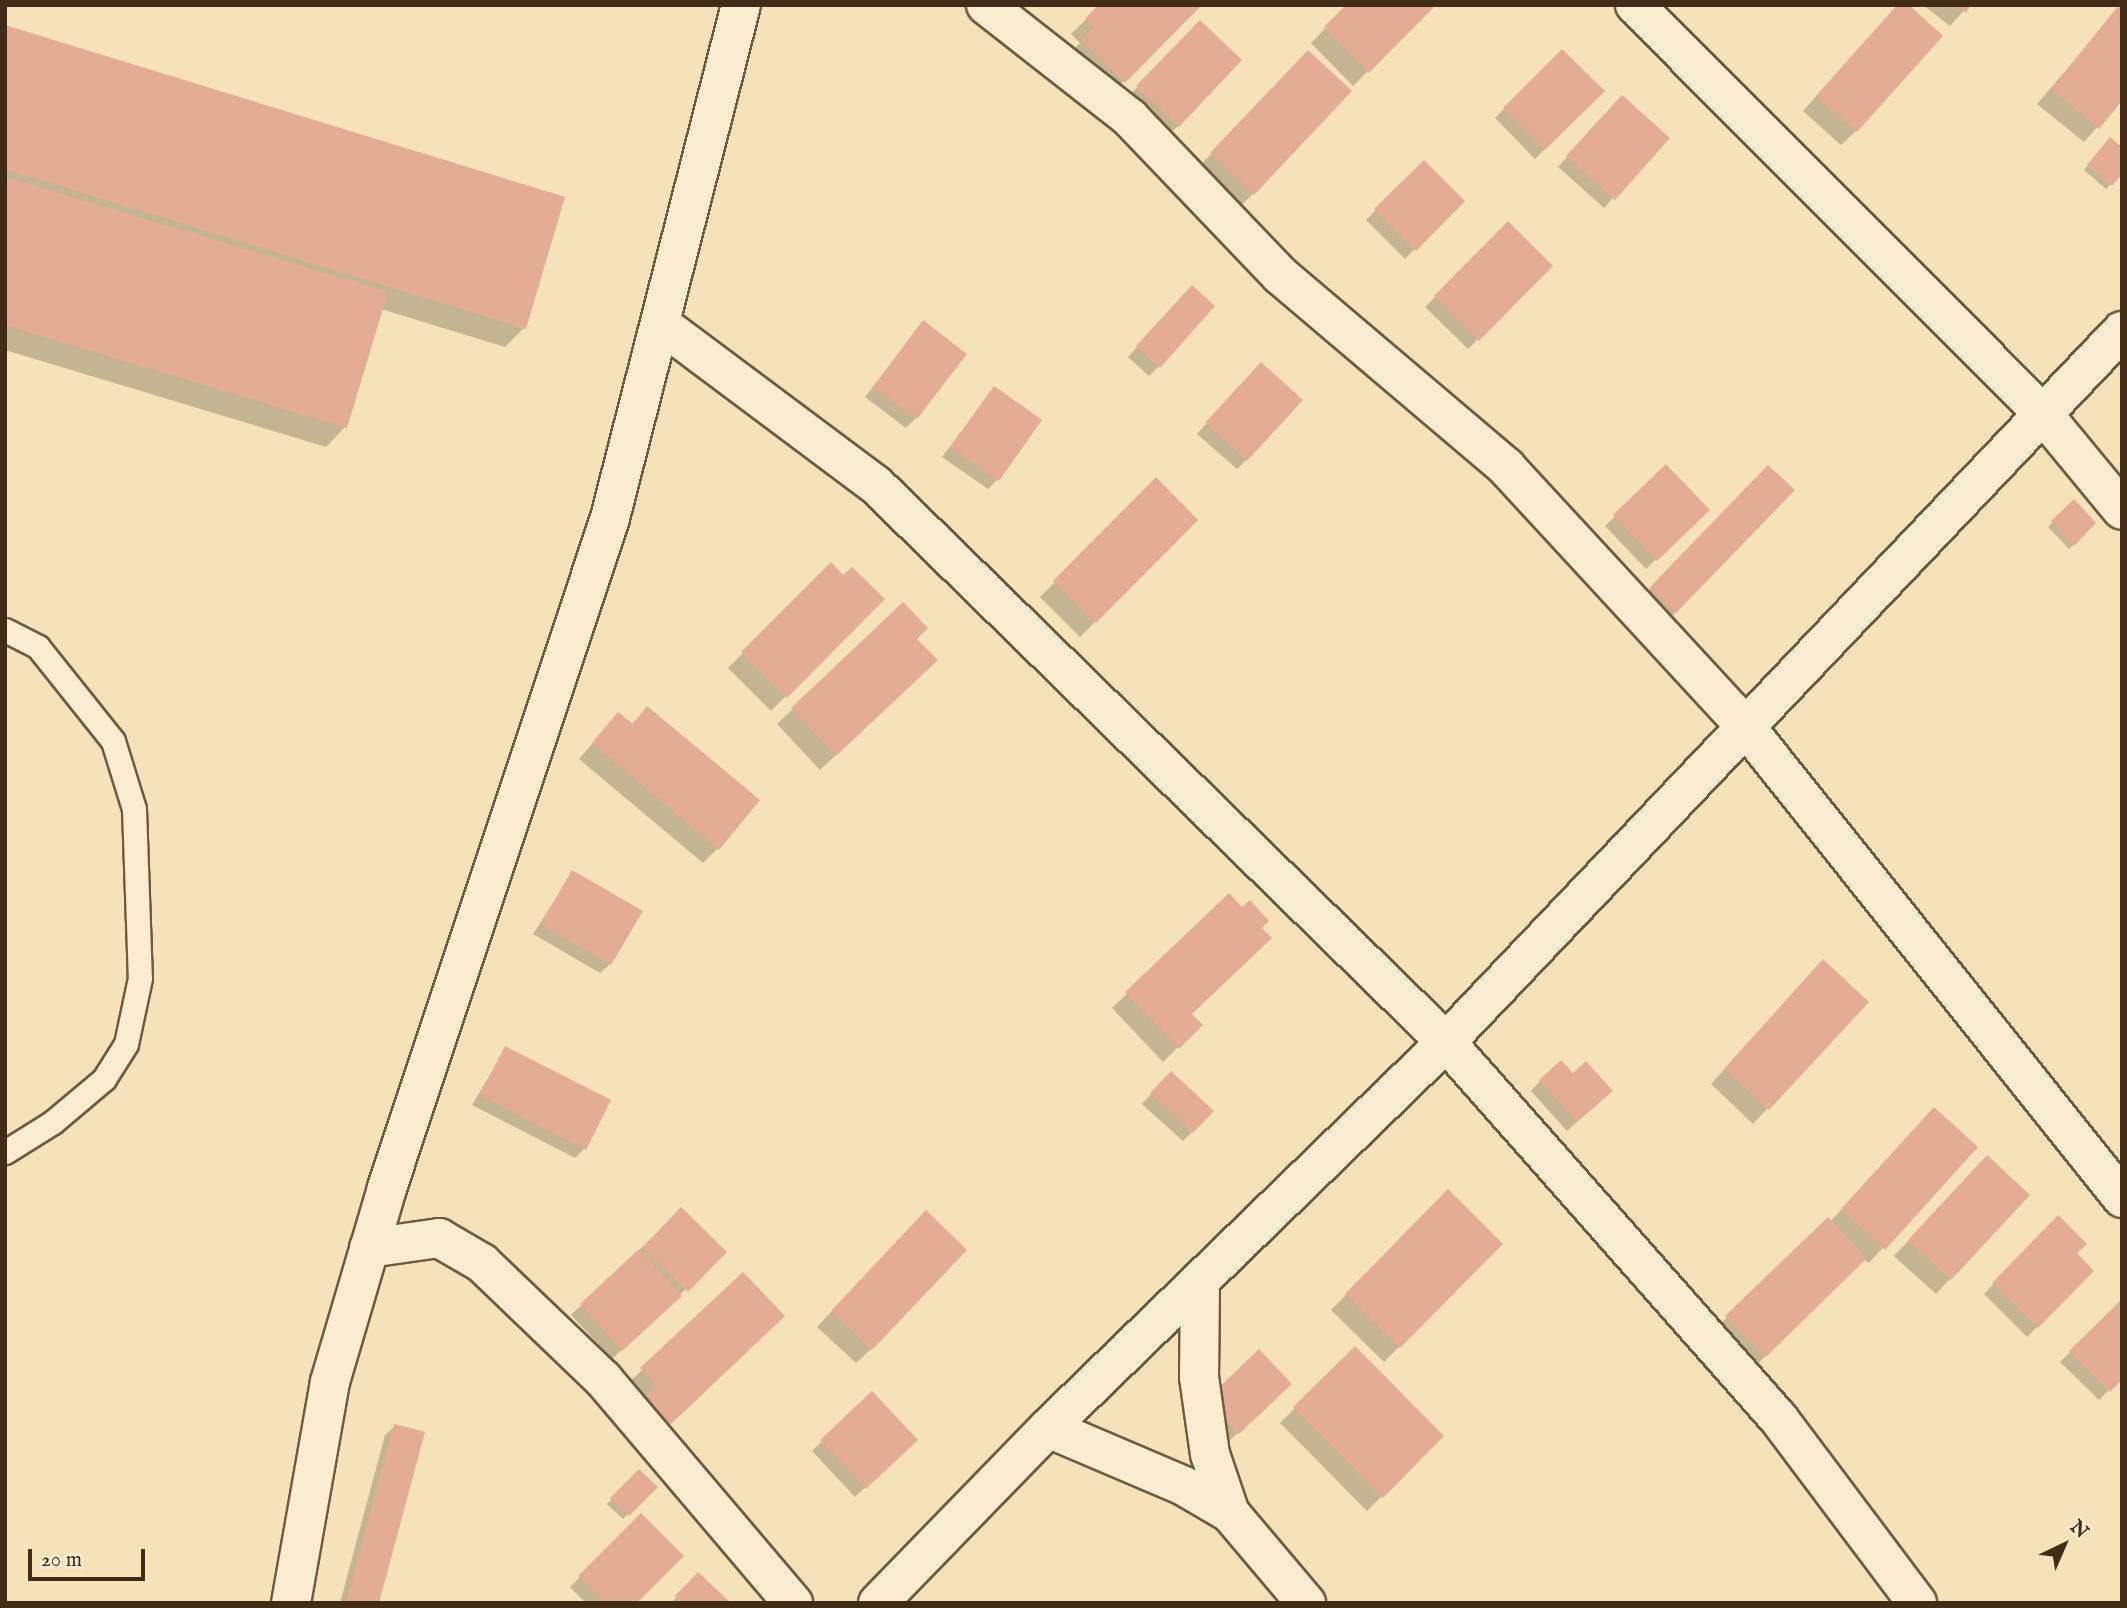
<!DOCTYPE html>
<style>
body{margin:0}
#map{position:relative;width:2127px;height:1608px;overflow:hidden;background:#f6e2b8;font-family:"IM FELL English",serif}
div>[style]{position:absolute}
.shadow>*{inset:0;background:#0003}
.building>*{inset:0;background:#e4ac95}
.roads{filter:drop-shadow(2px 0 #6e5a3f) drop-shadow(-2px 0 #6e5a3f) drop-shadow(0 2px #6e5a3f) drop-shadow(0 -2px #6e5a3f)}
.service>*{height:23px;margin:-11.5px;padding:0 11.5px;transform-origin:11.5px;border-radius:11.5px;background:#f9ecd1}
.minor>*{height:38px;margin:-19px;padding:0 19px;transform-origin:19px;border-radius:19px;background:#f9ecd1}
span{translate:-50% -50%;white-space:nowrap;text-align:center;line-height:1.15;-webkit-text-stroke:5px #f9ecd1;paint-order:stroke}
.frame{position:absolute;inset:0;border:7px solid #412d17;pointer-events:none}
.north{position:absolute;left:2029px;top:1510px;width:70px;height:70px;-webkit-text-stroke:5px #f9ecd1;paint-order:stroke;rotate:44deg;font-size:19px;font-weight:700;line-height:28px;text-align:center;color:#412d17}
.north::after{content:'';display:block;margin:auto;width:24px;height:32px;background:#412d17;clip-path:polygon(50% 0,100% 100%,50% 72%,0 100%)}
.scale{position:absolute;left:28px;top:1549px;width:117px;height:32px;box-sizing:border-box;border:4px solid #412d17;border-top:0;padding-left:9px;font-size:21px;line-height:24px;white-space:nowrap;color:#412d17;-webkit-text-stroke:5px #f9ecd1;paint-order:stroke}
</style>
<div id="map">
<div class="shadow">
<i style="clip-path:polygon(1101px 5px,1199px 5px,1109px 96px,1068px 56px,1080px 43px,1071px 34px)"></i>
<i style="clip-path:polygon(1348px 5px,1434px 5px,1353px 86px,1311px 43px)"></i>
<i style="clip-path:polygon(1923px 5px,1969px 5px,1950px 26px)"></i>
<i style="clip-path:polygon(2122px 5px,2122px 99px,2084px 142px,2037px 104px)"></i>
<i style="clip-path:polygon(1888px 16px,1856px 131px,1841px 145px,1803px 111px)"></i>
<i style="clip-path:polygon(1200px 22px,1178px 126px,1168px 135px,1128px 97px)"></i>
<i style="clip-path:polygon(5px 27px,524px 328px,505px 347px,381px 309px,345px 427px,326px 447px,5px 350px)"></i>
<i style="clip-path:polygon(1562px 51px,1602px 91px,1535px 159px,1495px 118px)"></i>
<i style="clip-path:polygon(1293px 67px,1253px 194px,1238px 208px,1197px 169px)"></i>
<i style="clip-path:polygon(1612px 107px,1667px 138px,1604px 208px,1558px 167px)"></i>
<i style="clip-path:polygon(2106px 144px,2122px 172px,2106px 189px,2084px 170px)"></i>
<i style="clip-path:polygon(1424px 162px,1462px 201px,1405px 259px,1366px 220px)"></i>
<i style="clip-path:polygon(1508px 224px,1550px 266px,1468px 349px,1425px 307px)"></i>
<i style="clip-path:polygon(1182px 297px,1159px 366px,1149px 376px,1128px 357px)"></i>
<i style="clip-path:polygon(923px 323px,916px 418px,906px 428px,865px 397px)"></i>
<i style="clip-path:polygon(1252px 374px,1246px 460px,1237px 469px,1197px 434px)"></i>
<i style="clip-path:polygon(994px 388px,997px 480px,988px 489px,942px 457px)"></i>
<i style="clip-path:polygon(1666px 467px,1707px 510px,1646px 569px,1605px 526px)"></i>
<i style="clip-path:polygon(1768px 467px,1792px 490px,1666px 622px,1641px 599px)"></i>
<i style="clip-path:polygon(1156px 480px,1196px 520px,1080px 637px,1040px 597px)"></i>
<i style="clip-path:polygon(2074px 502px,2094px 523px,2069px 549px,2048px 527px)"></i>
<i style="clip-path:polygon(831px 565px,843px 578px,882px 599px,771px 711px,728px 668px)"></i>
<i style="clip-path:polygon(903px 605px,921px 675px,820px 770px,777px 724px)"></i>
<i style="clip-path:polygon(647px 708px,718px 848px,703px 863px,579px 759px,618px 714px,631px 725px)"></i>
<i style="clip-path:polygon(573px 872px,610px 964px,600px 973px,533px 934px)"></i>
<i style="clip-path:polygon(1229px 896px,1190px 1014px,1200px 1025px,1163px 1062px,1112px 1008px)"></i>
<i style="clip-path:polygon(1809px 976px,1866px 1002px,1753px 1124px,1711px 1084px)"></i>
<i style="clip-path:polygon(506px 1048px,584px 1149px,575px 1158px,472px 1105px)"></i>
<i style="clip-path:polygon(1540px 1081px,1601px 1100px,1567px 1131px,1531px 1091px)"></i>
<i style="clip-path:polygon(1161px 1083px,1192px 1132px,1183px 1141px,1142px 1104px)"></i>
<i style="clip-path:polygon(1920px 1124px,1975px 1147px,1869px 1263px,1864px 1259px,1750px 1371px,1712px 1332px,1828px 1219px,1830px 1222px)"></i>
<i style="clip-path:polygon(1972px 1172px,1950px 1279px,1936px 1294px,1894px 1256px)"></i>
<i style="clip-path:polygon(1448px 1192px,1501px 1244px,1384px 1362px,1331px 1310px)"></i>
<i style="clip-path:polygon(681px 1210px,725px 1252px,612px 1359px,571px 1315px)"></i>
<i style="clip-path:polygon(2058px 1217px,2075px 1254px,2092px 1271px,2027px 1337px,1984px 1294px)"></i>
<i style="clip-path:polygon(912px 1227px,871px 1349px,856px 1363px,817px 1327px)"></i>
<i style="clip-path:polygon(2122px 1301px,2122px 1377px,2099px 1400px,2060px 1362px)"></i>
<i style="clip-path:polygon(768px 1331px,655px 1437px,627px 1384px,642px 1370px)"></i>
<i style="clip-path:polygon(1355px 1349px,1442px 1436px,1367px 1511px,1280px 1423px)"></i>
<i style="clip-path:polygon(1289px 1384px,1228px 1442px,1199px 1410px)"></i>
<i style="clip-path:polygon(871px 1393px,916px 1440px,855px 1497px,812px 1451px)"></i>
<i style="clip-path:polygon(395px 1426px,378px 1603px,340px 1603px,385px 1435px)"></i>
<i style="clip-path:polygon(639px 1471px,655px 1487px,623px 1519px,607px 1504px)"></i>
<i style="clip-path:polygon(641px 1516px,634px 1603px,586px 1603px,570px 1587px)"></i>
<i style="clip-path:polygon(698px 1574px,729px 1603px,671px 1603px)"></i>
</div>
<div class="building">
<i style="clip-path:polygon(1098px 5px,1202px 5px,1125px 83px,1081px 40px,1094px 27px,1085px 19px)"></i>
<i style="clip-path:polygon(1346px 5px,1436px 5px,1369px 73px,1324px 27px)"></i>
<i style="clip-path:polygon(1897px 5px,1909px 5px,1943px 36px,1857px 132px,1816px 96px)"></i>
<i style="clip-path:polygon(1956px 5px,1971px 5px,1966px 13px)"></i>
<i style="clip-path:polygon(2119px 5px,2122px 101px,2099px 129px,2051px 89px)"></i>
<i style="clip-path:polygon(1200px 20px,1242px 60px,1179px 127px,1136px 86px)"></i>
<i style="clip-path:polygon(5px 25px,565px 197px,526px 329px,5px 169px)"></i>
<i style="clip-path:polygon(1562px 49px,1605px 91px,1545px 150px,1503px 108px)"></i>
<i style="clip-path:polygon(1308px 50px,1352px 91px,1254px 195px,1210px 153px)"></i>
<i style="clip-path:polygon(1622px 95px,1670px 138px,1615px 200px,1566px 156px)"></i>
<i style="clip-path:polygon(2110px 137px,2122px 147px,2122px 174px,2112px 186px,2087px 165px)"></i>
<i style="clip-path:polygon(1424px 160px,1465px 201px,1416px 251px,1374px 209px)"></i>
<i style="clip-path:polygon(5px 177px,388px 292px,347px 428px,5px 325px)"></i>
<i style="clip-path:polygon(1508px 221px,1553px 266px,1479px 341px,1434px 296px)"></i>
<i style="clip-path:polygon(1192px 285px,1215px 306px,1160px 368px,1136px 346px)"></i>
<i style="clip-path:polygon(923px 320px,967px 354px,917px 419px,873px 387px)"></i>
<i style="clip-path:polygon(1261px 362px,1303px 400px,1247px 461px,1205px 423px)"></i>
<i style="clip-path:polygon(994px 386px,1042px 420px,999px 481px,950px 447px)"></i>
<i style="clip-path:polygon(1666px 464px,1710px 510px,1657px 561px,1613px 515px)"></i>
<i style="clip-path:polygon(1768px 465px,1795px 490px,1676px 613px,1649px 588px)"></i>
<i style="clip-path:polygon(1156px 477px,1198px 520px,1096px 623px,1053px 581px)"></i>
<i style="clip-path:polygon(2074px 499px,2096px 523px,2074px 546px,2051px 521px)"></i>
<i style="clip-path:polygon(831px 562px,843px 575px,852px 567px,885px 599px,787px 698px,741px 652px)"></i>
<i style="clip-path:polygon(903px 602px,928px 628px,917px 639px,938px 660px,836px 756px,791px 708px)"></i>
<i style="clip-path:polygon(647px 706px,760px 800px,719px 850px,592px 743px,618px 712px,633px 724px)"></i>
<i style="clip-path:polygon(572px 870px,643px 911px,611px 965px,541px 924px)"></i>
<i style="clip-path:polygon(1229px 893px,1242px 907px,1250px 900px,1269px 921px,1262px 928px,1272px 938px,1192px 1014px,1203px 1025px,1179px 1049px,1125px 992px)"></i>
<i style="clip-path:polygon(1823px 959px,1869px 1002px,1769px 1110px,1724px 1069px)"></i>
<i style="clip-path:polygon(505px 1046px,611px 1100px,586px 1150px,480px 1095px)"></i>
<i style="clip-path:polygon(1561px 1060px,1573px 1073px,1586px 1061px,1613px 1091px,1577px 1122px,1539px 1080px)"></i>
<i style="clip-path:polygon(1171px 1071px,1214px 1111px,1193px 1133px,1150px 1093px)"></i>
<i style="clip-path:polygon(1934px 1107px,1978px 1147px,1885px 1250px,1841px 1209px)"></i>
<i style="clip-path:polygon(1987px 1155px,2030px 1195px,1951px 1280px,1908px 1240px)"></i>
<i style="clip-path:polygon(1448px 1189px,1503px 1244px,1400px 1348px,1345px 1294px)"></i>
<i style="clip-path:polygon(681px 1207px,727px 1252px,688px 1292px,642px 1248px)"></i>
<i style="clip-path:polygon(926px 1210px,967px 1250px,872px 1350px,831px 1311px)"></i>
<i style="clip-path:polygon(2058px 1215px,2087px 1244px,2077px 1253px,2094px 1271px,2038px 1328px,1992px 1283px)"></i>
<i style="clip-path:polygon(1828px 1217px,1867px 1258px,1766px 1357px,1725px 1316px)"></i>
<i style="clip-path:polygon(639px 1249px,682px 1296px,622px 1351px,580px 1304px)"></i>
<i style="clip-path:polygon(743px 1272px,785px 1316px,671px 1424px,645px 1397px,657px 1386px,640px 1368px)"></i>
<i style="clip-path:polygon(2122px 1299px,2122px 1380px,2110px 1392px,2069px 1351px)"></i>
<i style="clip-path:polygon(1355px 1346px,1444px 1436px,1383px 1498px,1293px 1407px)"></i>
<i style="clip-path:polygon(1259px 1349px,1292px 1384px,1239px 1434px,1207px 1399px)"></i>
<i style="clip-path:polygon(872px 1391px,918px 1440px,866px 1489px,820px 1440px)"></i>
<i style="clip-path:polygon(394px 1424px,425px 1432px,379px 1603px,346px 1603px)"></i>
<i style="clip-path:polygon(639px 1469px,658px 1487px,629px 1516px,610px 1498px)"></i>
<i style="clip-path:polygon(641px 1513px,684px 1556px,637px 1603px,605px 1603px,578px 1576px)"></i>
<i style="clip-path:polygon(698px 1572px,731px 1603px,682px 1603px,675px 1596px)"></i>
</div>
<div class="roads">
<div class="service">
<i style="left:5px;top:630px;width:37px;rotate:27deg"></i>
<i style="left:38px;top:647px;width:120px;rotate:51.4deg"></i>
<i style="left:113px;top:741px;width:71px;rotate:72.8deg"></i>
<i style="left:134px;top:809px;width:169px;rotate:88deg"></i>
<i style="left:140px;top:978px;width:67px;rotate:102deg"></i>
<i style="left:126px;top:1044px;width:41px;rotate:122.2deg"></i>
<i style="left:104px;top:1079px;width:67px;rotate:139.9deg"></i>
<i style="left:53px;top:1122px;width:57px;rotate:148deg"></i>
</div>
<div class="minor">
<i style="left:986px;top:5px;width:183px;rotate:38.1deg"></i>
<i style="left:1130px;top:118px;width:217px;rotate:46.3deg"></i>
<i style="left:1280px;top:275px;width:297px;rotate:40.3deg"></i>
<i style="left:1506px;top:467px;width:352px;rotate:47.3deg"></i>
<i style="left:1745px;top:726px;width:604px;rotate:51.38deg"></i>
<i style="left:1635px;top:5px;width:578px;rotate:45.07deg"></i>
<i style="left:2043px;top:414px;width:124px;rotate:50.5deg"></i>
<i style="left:662px;top:325px;width:267px;rotate:36.8deg"></i>
<i style="left:876px;top:485px;width:797px;rotate:44.34deg"></i>
<i style="left:1446px;top:1042px;width:503px;rotate:48.55deg"></i>
<i style="left:1779px;top:1419px;width:230px;rotate:53.1deg"></i>
<i style="left:369px;top:1248px;width:71px;rotate:-8.1deg"></i>
<i style="left:439px;top:1238px;width:50px;rotate:30.2deg"></i>
<i style="left:482px;top:1263px;width:168px;rotate:43.8deg"></i>
<i style="left:603px;top:1379px;width:294px;rotate:49.7deg"></i>
<i style="left:1200px;top:1284px;width:93px;rotate:90.6deg"></i>
<i style="left:1199px;top:1377px;width:78px;rotate:81.9deg"></i>
<i style="left:1210px;top:1454px;width:62px;rotate:71.3deg"></i>
<i style="left:1048px;top:1428px;width:148px;rotate:23.1deg"></i>
<i style="left:1184px;top:1486px;width:53px;rotate:30.4deg"></i>
<i style="left:1230px;top:1513px;width:118px;rotate:49.8deg"></i>
<i style="left:291px;top:1603px;width:224px;rotate:-80deg"></i>
<i style="left:330px;top:1382px;width:202px;rotate:-73.6deg"></i>
<i style="left:387px;top:1188px;width:706px;rotate:-71.59deg"></i>
<i style="left:610px;top:518px;width:529px;rotate:-75.68deg"></i>
<i style="left:878px;top:1603px;width:244px;rotate:-45.8deg"></i>
<i style="left:1048px;top:1428px;width:554px;rotate:-44.12deg"></i>
<i style="left:1446px;top:1042px;width:981px;rotate:-46.45deg"></i>
</div>
</div>
<div class="frame"></div>
<div class="north">N</div>
<div class="scale">20 m</div>
</div>
